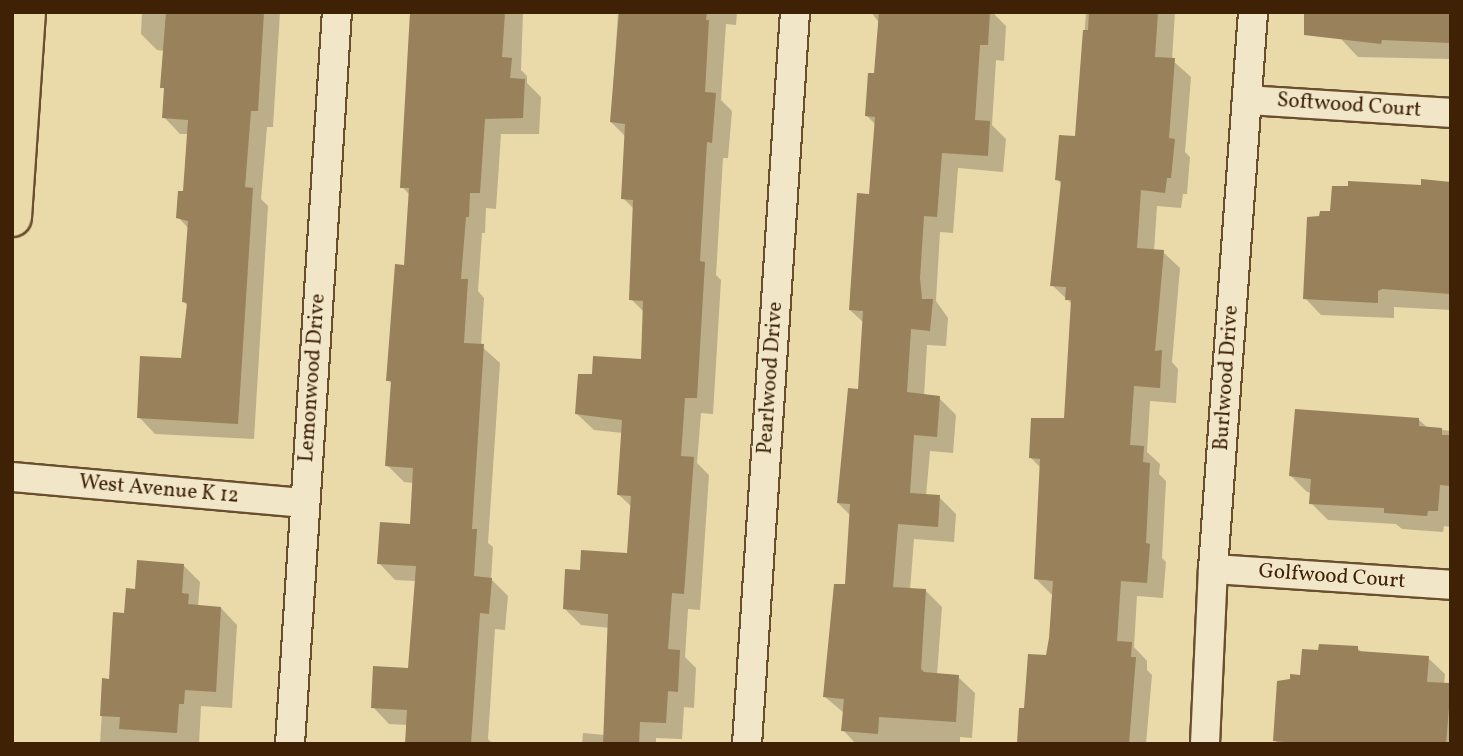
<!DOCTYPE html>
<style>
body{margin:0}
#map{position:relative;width:1463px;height:756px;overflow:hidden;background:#eadaaa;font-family:Vollkorn,serif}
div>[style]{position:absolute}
.shadow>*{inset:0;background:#0003}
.building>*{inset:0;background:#98815b}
.roads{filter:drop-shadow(2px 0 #6a4f2f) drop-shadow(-2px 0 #6a4f2f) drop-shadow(0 2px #6a4f2f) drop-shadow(0 -2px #6a4f2f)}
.minor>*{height:28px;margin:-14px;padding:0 14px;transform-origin:14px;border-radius:14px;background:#f1e7c8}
.primary>*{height:38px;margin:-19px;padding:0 19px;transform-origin:19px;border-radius:19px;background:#eadaaa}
span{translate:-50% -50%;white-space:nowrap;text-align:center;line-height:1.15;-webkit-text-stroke:5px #f1e7c8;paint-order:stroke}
.street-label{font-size:21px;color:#3f2106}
.frame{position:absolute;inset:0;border:14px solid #3f2106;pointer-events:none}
</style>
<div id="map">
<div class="shadow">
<i style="clip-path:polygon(142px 12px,280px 12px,273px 127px,267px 127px,261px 199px,268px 206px,254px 439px,155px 434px,139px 417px,183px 360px,188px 306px,183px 301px,189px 229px,178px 217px,185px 193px,189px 134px,180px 134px,164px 117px,165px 51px,157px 50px,141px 34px)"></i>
<i style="clip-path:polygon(412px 12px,523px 12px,521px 70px,527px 76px,527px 83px,541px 97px,539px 134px,501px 134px,496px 209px,486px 208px,485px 233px,482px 233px,478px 291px,484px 298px,481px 346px,500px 363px,488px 543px,493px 547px,491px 579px,508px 596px,505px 630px,495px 629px,488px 739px,493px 744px,407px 744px,408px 725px,389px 724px,373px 707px,409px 670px,417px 581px,395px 580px,379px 563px,411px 525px,414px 483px,404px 482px,387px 465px,393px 385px,388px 380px,405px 267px,410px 195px,402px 187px)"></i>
<i style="clip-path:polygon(618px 12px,737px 12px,736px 25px,726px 24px,722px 83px,721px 100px,732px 111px,728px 158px,723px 158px,716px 275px,721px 280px,713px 414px,701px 413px,697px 463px,709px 475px,700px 610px,688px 609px,685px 657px,696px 668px,694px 708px,684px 707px,682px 739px,656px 738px,656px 744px,582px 744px,583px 733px,605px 735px,610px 628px,581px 625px,565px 609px,582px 571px,628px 555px,632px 507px,618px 494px,623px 433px,594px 430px,577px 414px,593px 376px,642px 360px,644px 312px,631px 299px,635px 210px,623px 198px,626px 137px,611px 122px)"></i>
<i style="clip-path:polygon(871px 12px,992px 12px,1006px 26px,1004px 61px,996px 60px,992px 125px,1006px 139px,1003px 172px,958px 168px,953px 233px,940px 232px,936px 301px,948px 318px,946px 346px,927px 345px,924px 396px,939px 398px,956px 415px,953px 453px,930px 451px,926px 496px,939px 497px,956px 514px,954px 542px,914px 539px,910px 590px,926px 591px,942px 607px,937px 675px,958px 677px,975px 693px,972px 738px,960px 737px,960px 744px,856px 744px,843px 730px,844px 713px,825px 697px,846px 586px,851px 516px,838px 503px,859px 391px,864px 323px,850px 310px,871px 196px,876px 125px,866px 115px,876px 75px,880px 24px)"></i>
<i style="clip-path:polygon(1086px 12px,1175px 12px,1172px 60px,1191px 77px,1185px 152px,1190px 157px,1187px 194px,1183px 194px,1181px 208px,1157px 206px,1154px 251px,1163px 252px,1180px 268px,1172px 362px,1178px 369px,1176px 403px,1150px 401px,1147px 452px,1160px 464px,1159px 474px,1166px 481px,1162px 558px,1166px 562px,1163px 598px,1137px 596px,1134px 647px,1147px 661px,1147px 670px,1152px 675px,1146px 744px,1019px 744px,1026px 710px,1047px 657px,1050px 639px,1052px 595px,1036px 579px,1041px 468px,1030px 457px,1065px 419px,1073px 305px,1052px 285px,1062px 185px,1057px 179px,1077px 138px)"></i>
<i style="clip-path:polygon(1451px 12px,1451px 59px,1358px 57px,1342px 40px,1343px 28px)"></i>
<i style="clip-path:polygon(1451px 183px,1451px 310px,1394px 307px,1394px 318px,1321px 315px,1305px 298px,1332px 213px,1422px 186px)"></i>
<i style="clip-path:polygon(1418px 419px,1428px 428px,1451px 431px,1451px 527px,1444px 526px,1443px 532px,1402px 529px,1396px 524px,1328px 520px,1311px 503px,1312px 493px,1307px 492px,1290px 475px)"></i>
<i style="clip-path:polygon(183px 565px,200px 582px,198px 606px,221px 608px,237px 625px,232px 708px,201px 706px,199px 744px,100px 744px,104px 680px,110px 681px,126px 615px,136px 591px)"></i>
<i style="clip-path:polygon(1357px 648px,1363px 653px,1428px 658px,1445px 674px,1444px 684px,1451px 685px,1451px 744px,1279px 744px,1275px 740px,1302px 677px)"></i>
</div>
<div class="building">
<i style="clip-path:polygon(166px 12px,264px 12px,258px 111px,251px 111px,245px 187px,253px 188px,238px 424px,137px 418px,140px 356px,181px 358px,187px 303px,182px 302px,188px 221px,176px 218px,178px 191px,183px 191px,188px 120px,162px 118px,164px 88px,160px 88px)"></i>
<i style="clip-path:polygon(410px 12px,505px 12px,502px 57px,512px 58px,510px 78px,525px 79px,523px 118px,485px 119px,480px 193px,470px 193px,469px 217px,466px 217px,461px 279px,468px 279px,464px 343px,484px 344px,472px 529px,477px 529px,474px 576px,492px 578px,489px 614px,480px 613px,471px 744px,405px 744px,407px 710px,371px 708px,373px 666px,408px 668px,416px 566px,377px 564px,380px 522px,410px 524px,413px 468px,385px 466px,391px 381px,386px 381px,395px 264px,404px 265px,409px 188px,400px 188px)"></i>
<i style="clip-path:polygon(619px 12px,707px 12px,706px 20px,709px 20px,705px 92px,716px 93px,712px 143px,707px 142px,700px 261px,705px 262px,697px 398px,685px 398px,681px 456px,694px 457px,684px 594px,672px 593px,668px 649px,680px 650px,678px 692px,668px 691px,666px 723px,640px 722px,639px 744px,603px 744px,608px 614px,563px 609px,565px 569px,580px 570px,581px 550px,627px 553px,631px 496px,617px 495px,622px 420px,575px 414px,578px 374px,592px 374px,593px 356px,641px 359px,643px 301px,629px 300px,633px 200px,621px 199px,625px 124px,610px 122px)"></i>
<i style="clip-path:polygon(879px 12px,990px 12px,988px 45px,980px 45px,975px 120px,990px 121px,988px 156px,942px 153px,937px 217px,924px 216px,920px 278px,922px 299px,933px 299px,930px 331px,911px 329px,907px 392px,940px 396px,937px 437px,914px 435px,910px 493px,940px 495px,938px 527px,898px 524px,893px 587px,926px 589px,921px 669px,924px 672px,959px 675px,956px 722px,879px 717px,878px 734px,841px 731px,844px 699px,823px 697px,834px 584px,845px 584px,850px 504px,837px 503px,848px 388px,858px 389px,863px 311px,849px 310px,857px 193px,869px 194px,875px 117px,865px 116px,868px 73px,874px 73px)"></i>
<i style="clip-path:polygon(1089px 12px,1158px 12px,1155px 57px,1175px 58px,1169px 138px,1175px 139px,1171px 178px,1167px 178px,1165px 193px,1141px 190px,1137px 248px,1164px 250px,1155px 351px,1162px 350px,1160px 388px,1134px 386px,1130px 445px,1144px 446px,1143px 462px,1150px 463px,1146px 543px,1150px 544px,1147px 583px,1121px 581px,1117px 641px,1132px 642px,1131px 657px,1136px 657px,1129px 744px,1017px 744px,1019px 708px,1024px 708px,1028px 654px,1046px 655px,1049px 638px,1053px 581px,1034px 579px,1040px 459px,1029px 458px,1031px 418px,1064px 418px,1071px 300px,1065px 300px,1066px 287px,1050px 286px,1061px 181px,1055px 180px,1059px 135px,1075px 136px,1083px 30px,1088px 30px)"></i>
<i style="clip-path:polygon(1304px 12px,1451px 12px,1451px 43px,1382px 40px,1381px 44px,1304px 35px)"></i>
<i style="clip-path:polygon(1421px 179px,1451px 182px,1451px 294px,1382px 289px,1378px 291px,1378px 303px,1303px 299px,1307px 217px,1319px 216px,1320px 211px,1330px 211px,1332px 186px,1348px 186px,1348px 181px,1421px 185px)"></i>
<i style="clip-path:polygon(1295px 409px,1419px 418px,1419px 426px,1442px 428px,1442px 435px,1451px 435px,1451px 486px,1440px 485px,1438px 511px,1428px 511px,1427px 516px,1384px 513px,1384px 508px,1309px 504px,1311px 479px,1289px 476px)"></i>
<i style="clip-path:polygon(137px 560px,184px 564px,182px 593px,189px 594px,188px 604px,221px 607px,216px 692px,185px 690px,184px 704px,179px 704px,177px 733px,119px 729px,120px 717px,100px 716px,102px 678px,109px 679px,113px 612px,124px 613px,126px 588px,135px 589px)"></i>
<i style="clip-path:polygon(1319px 644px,1358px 646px,1358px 651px,1429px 656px,1427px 682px,1451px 683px,1446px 744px,1310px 744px,1273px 741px,1277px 681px,1290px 679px,1290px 674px,1300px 675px,1302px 649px,1318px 650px)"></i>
</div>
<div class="roads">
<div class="minor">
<i style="left:1247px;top:100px;width:204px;rotate:3.6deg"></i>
<i style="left:12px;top:477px;width:294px;rotate:5.1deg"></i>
<i style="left:1213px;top:569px;width:239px;rotate:3.8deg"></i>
<i style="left:290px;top:744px;width:734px;rotate:-86.33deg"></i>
<i style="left:747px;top:744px;width:734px;rotate:-86.25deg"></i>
<i style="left:1205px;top:744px;width:175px;rotate:-87.4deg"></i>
<i style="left:1213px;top:569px;width:558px;rotate:-85.89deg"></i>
</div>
<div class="primary">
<i style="left:12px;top:217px;width:205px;rotate:-86.1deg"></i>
</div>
</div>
<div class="street-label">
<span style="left:1349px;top:106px;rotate:4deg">Softwood Court</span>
<span style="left:313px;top:378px;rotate:-86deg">Lemonwood Drive</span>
<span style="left:771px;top:378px;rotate:-86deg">Pearlwood Drive</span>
<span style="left:1227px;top:378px;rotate:-86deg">Burlwood Drive</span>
<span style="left:159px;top:490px;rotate:5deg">West Avenue K 12</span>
<span style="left:1332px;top:577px;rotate:4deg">Golfwood Court</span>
</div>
<div class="frame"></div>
</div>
